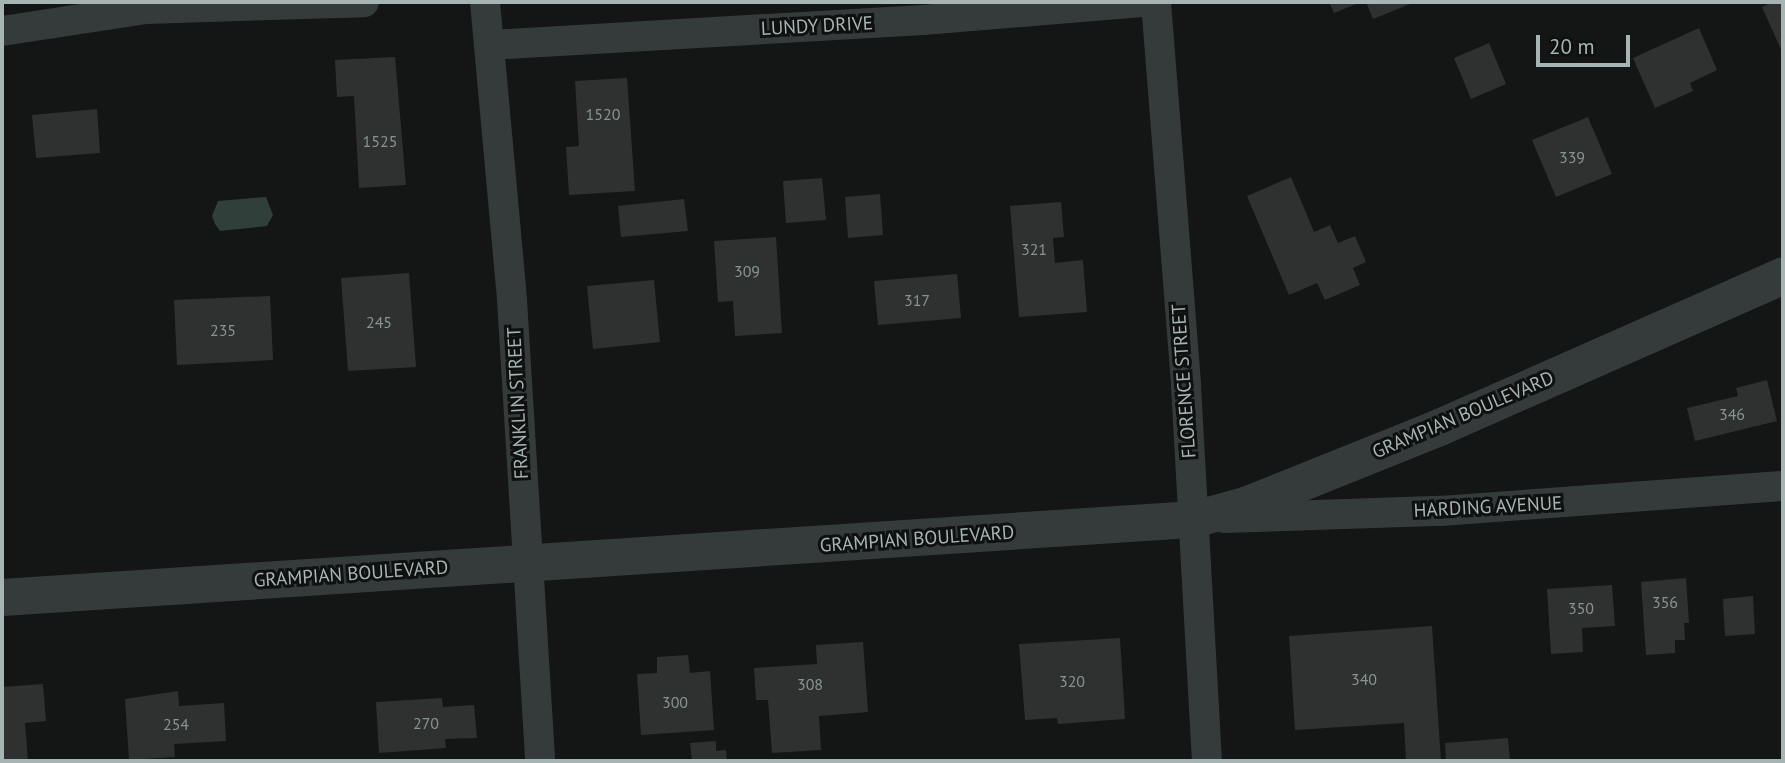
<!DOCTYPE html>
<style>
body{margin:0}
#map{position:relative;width:1785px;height:763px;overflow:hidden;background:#141515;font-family:"PT Sans",sans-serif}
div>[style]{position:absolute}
.water>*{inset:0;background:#303f39}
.building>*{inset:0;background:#2f3131}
.minor>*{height:30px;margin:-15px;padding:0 15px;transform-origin:15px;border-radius:15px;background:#353a3a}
.tertiary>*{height:37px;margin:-18.5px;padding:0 18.5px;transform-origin:18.5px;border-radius:18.5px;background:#353a3a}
span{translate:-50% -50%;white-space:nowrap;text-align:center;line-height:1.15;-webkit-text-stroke:6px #0f1010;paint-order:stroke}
.number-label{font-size:16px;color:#889492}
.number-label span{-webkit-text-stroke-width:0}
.street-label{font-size:19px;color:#a6b5b3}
.frame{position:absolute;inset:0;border:4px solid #a6b5b3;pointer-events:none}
.scale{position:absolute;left:1536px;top:35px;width:94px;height:32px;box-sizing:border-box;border:4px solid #a6b5b3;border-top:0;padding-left:9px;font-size:21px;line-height:24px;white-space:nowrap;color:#a6b5b3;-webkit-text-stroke:5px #0f1010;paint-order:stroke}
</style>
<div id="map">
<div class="water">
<i style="clip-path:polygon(266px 197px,273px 215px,267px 226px,220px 231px,215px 224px,212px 216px,218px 201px)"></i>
</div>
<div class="building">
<i style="clip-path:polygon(1329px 2px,1361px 2px,1334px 13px)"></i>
<i style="clip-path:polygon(1366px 2px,1415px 2px,1373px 19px)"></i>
<i style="clip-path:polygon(1773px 2px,1783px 2px,1783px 54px,1762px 7px)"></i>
<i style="clip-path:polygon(1699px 28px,1717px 70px,1690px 83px,1693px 91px,1655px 108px,1633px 58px)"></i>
<i style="clip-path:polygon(1489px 43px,1506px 84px,1471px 99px,1454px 58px)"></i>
<i style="clip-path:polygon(395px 57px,406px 185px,359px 188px,354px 96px,337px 97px,335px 60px)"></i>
<i style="clip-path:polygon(627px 78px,635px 191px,569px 195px,566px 147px,579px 146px,575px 81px)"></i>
<i style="clip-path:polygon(97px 109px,100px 153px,36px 158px,32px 115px)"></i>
<i style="clip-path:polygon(1588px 117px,1612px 174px,1556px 197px,1532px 140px)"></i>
<i style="clip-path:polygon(1291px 177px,1314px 232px,1330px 225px,1338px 243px,1355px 236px,1366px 262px,1353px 268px,1360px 285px,1325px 300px,1317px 283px,1289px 295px,1247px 196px)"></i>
<i style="clip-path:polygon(822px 178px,826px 220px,786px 223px,783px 181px)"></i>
<i style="clip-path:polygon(880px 194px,883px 235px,848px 238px,845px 197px)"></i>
<i style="clip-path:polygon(684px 199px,688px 231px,621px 237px,618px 206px)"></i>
<i style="clip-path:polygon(1061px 202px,1064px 237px,1053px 238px,1055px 263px,1083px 260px,1087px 312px,1019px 317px,1010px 206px)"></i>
<i style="clip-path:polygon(776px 237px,782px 333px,735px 336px,733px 301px,718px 302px,714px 241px)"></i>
<i style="clip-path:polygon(409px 273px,416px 367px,348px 371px,341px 278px)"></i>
<i style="clip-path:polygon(957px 274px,961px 318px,878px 325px,874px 281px)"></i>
<i style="clip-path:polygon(654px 280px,660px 342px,593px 349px,587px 286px)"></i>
<i style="clip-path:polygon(270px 296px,273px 360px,177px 365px,174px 300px)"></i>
<i style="clip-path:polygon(1767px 380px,1777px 421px,1695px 441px,1687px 408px,1738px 396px,1736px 388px)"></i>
<i style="clip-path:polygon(1686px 578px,1689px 623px,1684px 623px,1685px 640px,1675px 640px,1675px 653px,1646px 655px,1641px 582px)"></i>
<i style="clip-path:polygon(1612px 585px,1615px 626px,1582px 628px,1583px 652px,1551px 654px,1547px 589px)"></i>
<i style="clip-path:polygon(1753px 596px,1755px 634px,1725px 636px,1723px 599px)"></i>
<i style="clip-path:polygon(1432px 626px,1441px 761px,1406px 761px,1404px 723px,1295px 730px,1289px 636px)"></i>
<i style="clip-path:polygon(1120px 638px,1125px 719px,1058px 724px,1057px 718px,1025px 720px,1019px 644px)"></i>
<i style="clip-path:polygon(863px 642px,868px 712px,819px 716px,821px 750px,772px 753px,768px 700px,756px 700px,754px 668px,817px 664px,816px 645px)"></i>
<i style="clip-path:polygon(688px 655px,690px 673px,710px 671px,714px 730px,641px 735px,637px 674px,657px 673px,657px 657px)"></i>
<i style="clip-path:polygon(43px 684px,46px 721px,25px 723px,28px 761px,2px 761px,2px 687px)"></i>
<i style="clip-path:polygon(178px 691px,179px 706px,224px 703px,226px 741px,174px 744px,175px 757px,129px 760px,125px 699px)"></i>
<i style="clip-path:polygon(442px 698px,443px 707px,474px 705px,477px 738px,445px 739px,446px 748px,379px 753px,376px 702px)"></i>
<i style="clip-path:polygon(1508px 738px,1510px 761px,1446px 761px,1445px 743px)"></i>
<i style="clip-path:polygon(716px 741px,716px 751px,726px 750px,727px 761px,692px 761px,690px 743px)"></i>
</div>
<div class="minor">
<i style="left:485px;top:2px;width:299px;rotate:84.8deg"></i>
<i style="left:512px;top:300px;width:462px;rotate:86.5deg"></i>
<i style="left:1156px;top:2px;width:385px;rotate:85.5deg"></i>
<i style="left:1186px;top:386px;width:376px;rotate:86.8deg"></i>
<i style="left:2px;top:31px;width:146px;rotate:-8.7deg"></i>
<i style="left:146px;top:9px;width:218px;rotate:-1.8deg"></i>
<i style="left:489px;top:45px;width:435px;rotate:-3.3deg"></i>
<i style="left:923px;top:20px;width:222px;rotate:-4.7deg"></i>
<i style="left:1225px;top:518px;width:216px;rotate:-1.9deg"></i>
<i style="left:1441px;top:511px;width:343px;rotate:-4.2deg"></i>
</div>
<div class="tertiary">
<i style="left:2px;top:597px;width:1194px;rotate:-3.75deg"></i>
<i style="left:1193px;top:519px;width:54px;rotate:-15.1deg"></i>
<i style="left:1245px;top:505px;width:209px;rotate:-21.9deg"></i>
<i style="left:1439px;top:427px;width:376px;rotate:-23.8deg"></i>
</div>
<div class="number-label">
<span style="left:603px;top:114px">1520</span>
<span style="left:380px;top:141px">1525</span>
<span style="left:1572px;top:157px">339</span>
<span style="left:1034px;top:249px">321</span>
<span style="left:747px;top:271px">309</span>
<span style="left:917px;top:300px">317</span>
<span style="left:379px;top:322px">245</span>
<span style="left:223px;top:330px">235</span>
<span style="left:1732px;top:414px">346</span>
<span style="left:1665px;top:602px">356</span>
<span style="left:1581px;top:608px">350</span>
<span style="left:1364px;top:679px">340</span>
<span style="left:1072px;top:681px">320</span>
<span style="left:810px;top:684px">308</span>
<span style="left:675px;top:702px">300</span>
<span style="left:426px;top:723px">270</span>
<span style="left:176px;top:724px">254</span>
</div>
<div class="street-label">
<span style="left:817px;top:26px;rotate:-3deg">LUNDY DRIVE</span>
<span style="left:1184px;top:381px;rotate:-94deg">FLORENCE STREET</span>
<span style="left:518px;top:403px;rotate:-93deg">FRANKLIN STREET</span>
<span style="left:1463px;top:415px;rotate:-23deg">GRAMPIAN BOULEVARD</span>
<span style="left:1488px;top:507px;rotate:-3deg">HARDING AVENUE</span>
<span style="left:917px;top:539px;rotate:-4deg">GRAMPIAN BOULEVARD</span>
<span style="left:351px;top:574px;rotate:-4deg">GRAMPIAN BOULEVARD</span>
</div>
<div class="frame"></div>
<div class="scale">20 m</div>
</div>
